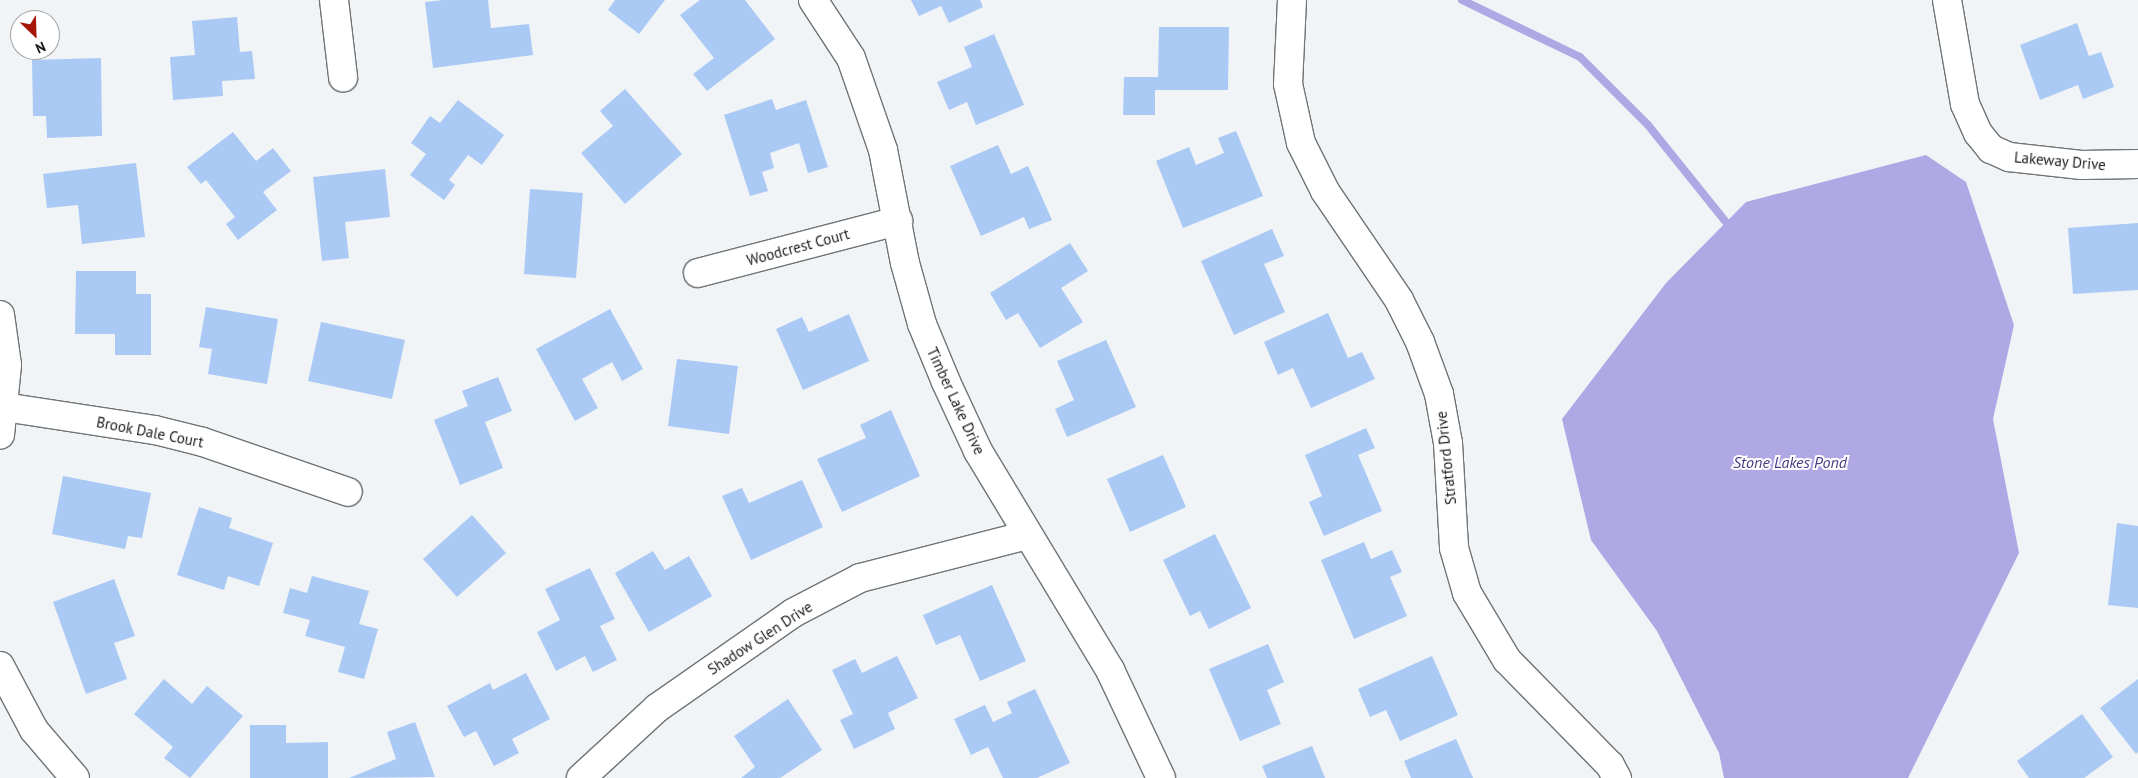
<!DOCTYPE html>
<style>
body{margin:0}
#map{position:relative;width:2138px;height:778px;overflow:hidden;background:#f0f4f6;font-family:"PT Sans",sans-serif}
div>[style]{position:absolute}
.water>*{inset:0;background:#b0a7e5}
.stream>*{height:8px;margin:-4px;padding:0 4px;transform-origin:4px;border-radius:4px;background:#b0a7e5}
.building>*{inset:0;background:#abc9f5}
.roads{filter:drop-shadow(1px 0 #707475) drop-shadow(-1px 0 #707475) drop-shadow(0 1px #707475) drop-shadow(0 -1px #707475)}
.minor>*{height:28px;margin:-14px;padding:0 14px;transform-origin:14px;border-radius:14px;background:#fff}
span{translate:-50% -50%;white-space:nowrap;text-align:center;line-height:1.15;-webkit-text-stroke:4px #fff;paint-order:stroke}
.street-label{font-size:15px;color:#18191a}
.water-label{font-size:16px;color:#4a3a83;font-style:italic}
.north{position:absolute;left:10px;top:10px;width:50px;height:50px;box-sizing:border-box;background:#fff;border:1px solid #a3a3a3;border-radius:50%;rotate:156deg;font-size:14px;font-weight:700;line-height:20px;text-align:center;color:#18191a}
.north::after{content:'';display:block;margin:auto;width:18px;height:22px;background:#a71507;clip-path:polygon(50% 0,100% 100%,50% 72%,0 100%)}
</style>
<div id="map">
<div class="water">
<i style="clip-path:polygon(1926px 155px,1966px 182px,2014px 325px,1993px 419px,2019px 553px,1908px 778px,1724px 778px,1719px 753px,1657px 631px,1591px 540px,1562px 419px,1666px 283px,1746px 202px)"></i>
</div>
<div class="stream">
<i style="left:1462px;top:0;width:131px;rotate:25.8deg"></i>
<i style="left:1580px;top:57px;width:96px;rotate:45deg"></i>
<i style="left:1648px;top:125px;width:124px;rotate:51.2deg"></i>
</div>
<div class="building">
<i style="clip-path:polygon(443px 0,488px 0,491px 28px,529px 24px,533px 55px,433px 68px,425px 2px)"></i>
<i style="clip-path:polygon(615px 0,665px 0,639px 34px,608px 10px)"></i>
<i style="clip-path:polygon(700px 0,745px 0,775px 39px,707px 91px,693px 74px,714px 58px,680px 15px)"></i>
<i style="clip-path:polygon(911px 0,980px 0,983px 7px,949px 23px,941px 6px,919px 16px)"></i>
<i style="clip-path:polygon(237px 17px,240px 52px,252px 51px,255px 79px,222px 81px,223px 96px,173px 100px,170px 57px,195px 55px,192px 21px)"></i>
<i style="clip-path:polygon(2077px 23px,2089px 56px,2101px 52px,2114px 87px,2083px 99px,2078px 85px,2040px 100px,2020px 45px)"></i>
<i style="clip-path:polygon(1159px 27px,1229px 27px,1228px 90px,1155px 90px,1155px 115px,1123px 115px,1124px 77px,1158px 77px)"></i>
<i style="clip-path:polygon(994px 34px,1024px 105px,976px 125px,967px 102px,949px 110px,937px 82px,972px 67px,964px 47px)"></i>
<i style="clip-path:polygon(101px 58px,102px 136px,47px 138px,46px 116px,33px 116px,32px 60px)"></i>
<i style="clip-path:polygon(625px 89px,682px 154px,625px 204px,581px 153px,613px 126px,600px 111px)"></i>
<i style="clip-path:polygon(772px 99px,776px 110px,806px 100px,828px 167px,808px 173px,799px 143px,770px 153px,774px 168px,762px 172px,768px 191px,750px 196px,724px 115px)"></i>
<i style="clip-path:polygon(458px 100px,504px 135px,482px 165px,468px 155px,449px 180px,455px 185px,444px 200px,410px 175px,426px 154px,411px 143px,430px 116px,440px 123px)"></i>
<i style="clip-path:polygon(1236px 131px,1263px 196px,1183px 228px,1156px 161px,1189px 147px,1196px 165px,1224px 153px,1218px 138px)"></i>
<i style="clip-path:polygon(233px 132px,256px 161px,273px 148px,291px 171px,263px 192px,277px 210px,238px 240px,226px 224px,235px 217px,206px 180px,201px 184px,187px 167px)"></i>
<i style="clip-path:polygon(998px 145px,1011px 174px,1028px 166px,1052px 220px,1029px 229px,1024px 217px,981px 236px,950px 166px)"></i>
<i style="clip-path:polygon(136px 163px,145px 237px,82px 244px,78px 205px,47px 208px,43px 174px)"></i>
<i style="clip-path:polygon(385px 169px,390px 217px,345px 222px,349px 258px,322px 261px,313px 177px)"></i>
<i style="clip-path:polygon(530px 189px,583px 193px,576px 278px,524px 274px)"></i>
<i style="clip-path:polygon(2138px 223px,2138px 290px,2073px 294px,2068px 228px)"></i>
<i style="clip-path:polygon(1272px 229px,1284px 256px,1264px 264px,1285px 312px,1234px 335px,1201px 261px)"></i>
<i style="clip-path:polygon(1070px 243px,1088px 271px,1061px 288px,1083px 322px,1040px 348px,1018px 313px,1006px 320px,990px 293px)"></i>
<i style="clip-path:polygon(76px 271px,136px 271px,136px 294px,151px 294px,151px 355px,115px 355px,115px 334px,75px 334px)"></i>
<i style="clip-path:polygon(206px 307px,278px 319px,267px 384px,208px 374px,212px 349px,199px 347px)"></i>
<i style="clip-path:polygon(610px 309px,643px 369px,622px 381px,612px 362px,582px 379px,598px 408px,575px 421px,536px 349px)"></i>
<i style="clip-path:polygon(1328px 313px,1348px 358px,1362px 352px,1375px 379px,1311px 408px,1293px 368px,1278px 375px,1264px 342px)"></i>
<i style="clip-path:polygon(849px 314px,869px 361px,803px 390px,776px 329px,802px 317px,809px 332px)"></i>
<i style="clip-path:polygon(321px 322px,405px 340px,392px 399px,308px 381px)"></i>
<i style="clip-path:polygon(1106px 340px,1136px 407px,1067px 437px,1055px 409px,1074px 400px,1057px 361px)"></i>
<i style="clip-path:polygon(677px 359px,738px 366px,729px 434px,668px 426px)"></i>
<i style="clip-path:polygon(498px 377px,512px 411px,485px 422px,503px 468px,460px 485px,434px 420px,468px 406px,462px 391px)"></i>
<i style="clip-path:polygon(891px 410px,920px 476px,842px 512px,817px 459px,866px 438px,860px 425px)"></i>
<i style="clip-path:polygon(1366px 428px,1375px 448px,1358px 455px,1382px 511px,1324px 536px,1309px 502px,1322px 496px,1305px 455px)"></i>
<i style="clip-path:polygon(1163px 455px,1186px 507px,1130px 532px,1107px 479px)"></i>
<i style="clip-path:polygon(63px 476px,151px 493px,142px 538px,128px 536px,125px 549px,52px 534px)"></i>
<i style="clip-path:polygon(802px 480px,823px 527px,751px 560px,722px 496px,742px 488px,749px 503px)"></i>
<i style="clip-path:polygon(199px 507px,232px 518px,229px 528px,273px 543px,259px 586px,228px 576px,224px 590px,177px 575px)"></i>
<i style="clip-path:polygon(472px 515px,506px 553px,457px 597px,423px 559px)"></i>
<i style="clip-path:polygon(2117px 523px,2138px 526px,2138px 608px,2108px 605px)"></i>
<i style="clip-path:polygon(1215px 534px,1251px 608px,1209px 629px,1200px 611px,1190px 616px,1163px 560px)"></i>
<i style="clip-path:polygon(1364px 542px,1371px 559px,1392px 550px,1402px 572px,1390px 577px,1407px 616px,1354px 639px,1321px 560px)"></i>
<i style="clip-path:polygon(653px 551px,665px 570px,689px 556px,712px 596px,649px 632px,615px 573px)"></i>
<i style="clip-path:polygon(590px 568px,615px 619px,600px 626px,617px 660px,593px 672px,585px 656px,556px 671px,537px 632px,560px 620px,545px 589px)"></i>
<i style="clip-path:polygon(312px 576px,369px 591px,359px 624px,378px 629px,364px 679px,338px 672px,345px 647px,305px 636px,310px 620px,283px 613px,290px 588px,307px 593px)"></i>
<i style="clip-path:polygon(114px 579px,135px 636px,114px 643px,127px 679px,86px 694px,53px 602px)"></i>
<i style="clip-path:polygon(992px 585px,1026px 661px,980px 681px,960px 635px,936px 645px,923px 615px)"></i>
<i style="clip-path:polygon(1268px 644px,1284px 682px,1267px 690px,1281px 724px,1240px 741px,1209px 669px)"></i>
<i style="clip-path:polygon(897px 656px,918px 698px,888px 713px,895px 729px,854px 749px,840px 720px,853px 714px,832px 670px,855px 659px,862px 673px)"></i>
<i style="clip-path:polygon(1432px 656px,1458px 715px,1400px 741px,1386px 710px,1370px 717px,1358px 689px)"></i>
<i style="clip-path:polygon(526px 673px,550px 719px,512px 739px,519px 753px,494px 766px,476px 731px,464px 737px,447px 706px,490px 683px,493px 690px)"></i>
<i style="clip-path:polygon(164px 679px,192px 704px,207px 686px,243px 716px,190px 778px,164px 758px,173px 747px,134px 714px)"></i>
<i style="clip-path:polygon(2138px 679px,2138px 752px,2136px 754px,2100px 708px)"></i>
<i style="clip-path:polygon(1035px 689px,1070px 763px,1037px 778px,1003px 778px,988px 747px,971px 755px,954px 719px,985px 705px,993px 722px,1012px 713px,1007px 702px)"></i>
<i style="clip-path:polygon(788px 699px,822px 750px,780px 778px,741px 778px,755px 767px,734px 736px)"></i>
<i style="clip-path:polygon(2082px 714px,2113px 757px,2084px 778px,2029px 778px,2017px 761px)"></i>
<i style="clip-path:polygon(415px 722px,435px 777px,349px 778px,396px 759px,387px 732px)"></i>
<i style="clip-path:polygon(250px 725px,286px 725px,286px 743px,328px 742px,328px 778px,250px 778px)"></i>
<i style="clip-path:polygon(1456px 739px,1473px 778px,1411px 778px,1404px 761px)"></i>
<i style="clip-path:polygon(1312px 746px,1325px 778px,1267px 778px,1262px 766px)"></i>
</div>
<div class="roads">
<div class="minor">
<i style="left:334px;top:0;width:78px;rotate:83.3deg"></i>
<i style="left:813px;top:0;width:69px;rotate:56.8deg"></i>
<i style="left:851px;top:58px;width:97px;rotate:70.8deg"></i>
<i style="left:883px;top:150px;width:115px;rotate:79deg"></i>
<i style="left:905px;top:263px;width:63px;rotate:74.4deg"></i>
<i style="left:922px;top:324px;width:63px;rotate:67.5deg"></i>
<i style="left:946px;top:382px;width:76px;rotate:65.1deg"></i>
<i style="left:978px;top:451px;width:256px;rotate:58.9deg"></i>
<i style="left:1110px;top:670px;width:119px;rotate:64.7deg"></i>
<i style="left:1292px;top:0;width:84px;rotate:92.7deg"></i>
<i style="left:1288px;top:84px;width:60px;rotate:77.6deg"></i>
<i style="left:1301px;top:143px;width:54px;rotate:63.4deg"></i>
<i style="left:1325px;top:191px;width:132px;rotate:55.8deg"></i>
<i style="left:1399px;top:300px;width:47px;rotate:63.4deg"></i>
<i style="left:1420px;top:342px;width:55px;rotate:69.9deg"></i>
<i style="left:1439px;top:394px;width:50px;rotate:79.6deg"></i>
<i style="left:1448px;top:443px;width:105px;rotate:86.7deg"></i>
<i style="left:1454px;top:548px;width:47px;rotate:73.9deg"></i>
<i style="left:1467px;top:593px;width:78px;rotate:59.2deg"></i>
<i style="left:1507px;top:660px;width:147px;rotate:45.6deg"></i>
<i style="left:1610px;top:765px;width:15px;rotate:62deg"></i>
<i style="left:1947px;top:0;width:106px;rotate:80.2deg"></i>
<i style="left:1965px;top:104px;width:32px;rotate:66deg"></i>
<i style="left:1978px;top:133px;width:21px;rotate:51deg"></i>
<i style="left:1991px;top:149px;width:20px;rotate:24deg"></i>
<i style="left:2009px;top:157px;width:73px;rotate:6.3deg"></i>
<i style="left:2082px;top:165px;width:56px;rotate:-1deg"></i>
<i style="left:698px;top:273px;width:207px;rotate:-14.6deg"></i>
<i style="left:0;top:315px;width:50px;rotate:82deg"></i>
<i style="left:7px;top:365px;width:70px;rotate:95.7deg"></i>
<i style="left:4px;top:407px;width:153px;rotate:8.7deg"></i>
<i style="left:155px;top:430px;width:49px;rotate:14deg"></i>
<i style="left:203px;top:442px;width:153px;rotate:19deg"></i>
<i style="left:0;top:666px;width:72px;rotate:62deg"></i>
<i style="left:34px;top:730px;width:63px;rotate:49.5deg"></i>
<i style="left:581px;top:778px;width:103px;rotate:-42.6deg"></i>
<i style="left:657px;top:708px;width:166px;rotate:-34.9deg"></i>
<i style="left:793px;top:613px;width:76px;rotate:-27.6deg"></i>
<i style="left:860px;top:578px;width:172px;rotate:-14.4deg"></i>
</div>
</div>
<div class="street-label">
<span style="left:2060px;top:161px;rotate:5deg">Lakeway Drive</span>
<span style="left:798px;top:247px;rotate:-15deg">Woodcrest Court</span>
<span style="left:956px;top:401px;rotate:65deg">Timber Lake Drive</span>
<span style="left:150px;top:432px;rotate:11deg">Brook Dale Court</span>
<span style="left:1446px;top:458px;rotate:-96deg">Stratford Drive</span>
<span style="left:760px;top:638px;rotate:-33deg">Shadow Glen Drive</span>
</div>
<div class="water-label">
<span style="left:1790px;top:462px">Stone Lakes Pond</span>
</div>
<div class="north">N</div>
</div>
